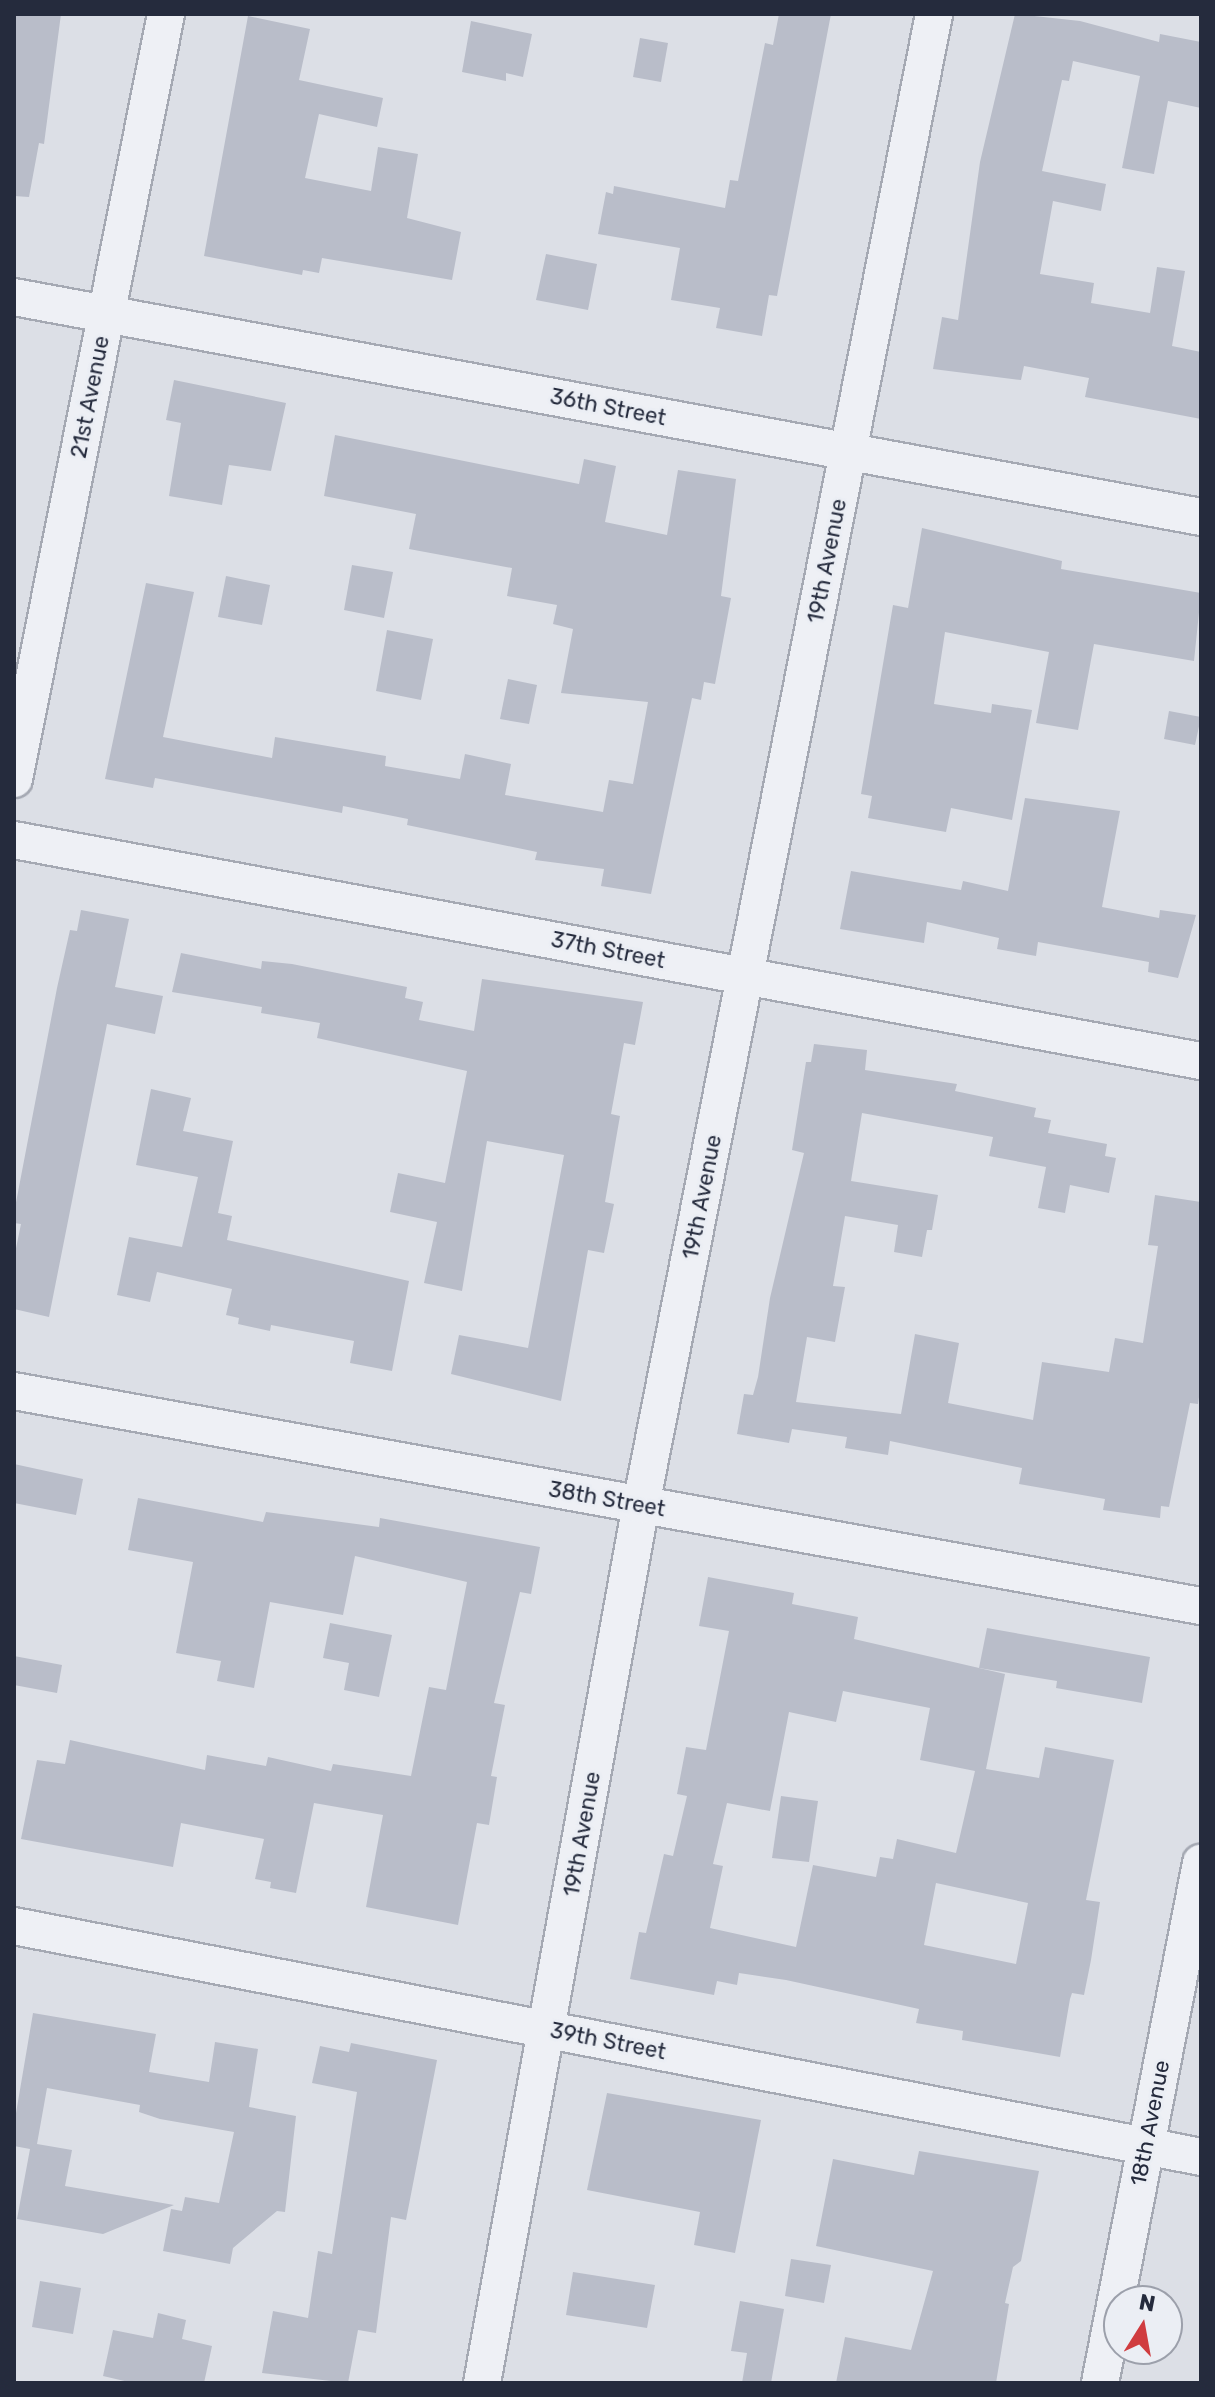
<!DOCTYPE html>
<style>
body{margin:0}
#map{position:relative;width:1215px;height:2397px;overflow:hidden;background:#dcdfe6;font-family:Rubik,sans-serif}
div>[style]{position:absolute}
.building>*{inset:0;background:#b9bdc9}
.roads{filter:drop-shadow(2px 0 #a5a9b3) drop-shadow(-2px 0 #a5a9b3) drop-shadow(0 2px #a5a9b3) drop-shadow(0 -2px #a5a9b3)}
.street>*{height:36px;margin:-18px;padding:0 18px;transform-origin:18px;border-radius:18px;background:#eef0f5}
span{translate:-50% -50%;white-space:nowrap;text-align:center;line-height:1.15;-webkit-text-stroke:6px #ebeef4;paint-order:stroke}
.street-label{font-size:22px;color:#252b3d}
.frame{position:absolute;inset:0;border:16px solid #252b3d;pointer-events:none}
.north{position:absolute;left:1103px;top:2285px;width:80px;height:80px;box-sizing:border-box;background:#ebeef4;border:2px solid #9ca0ab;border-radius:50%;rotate:11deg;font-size:22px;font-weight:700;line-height:32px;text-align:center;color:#252b3d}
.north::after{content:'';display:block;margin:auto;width:28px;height:36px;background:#d03c3f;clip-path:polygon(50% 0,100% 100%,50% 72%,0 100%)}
</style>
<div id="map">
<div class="building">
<i style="clip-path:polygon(14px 14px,61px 14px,44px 144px,39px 143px,29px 197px,14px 196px)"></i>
<i style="clip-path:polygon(779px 14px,831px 14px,777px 296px,769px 295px,762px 336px,716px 328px,720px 308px,671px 300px,680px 248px,598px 234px,606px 192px,613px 194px,614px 186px,725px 208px,730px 180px,738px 181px,765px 43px,773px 45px)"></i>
<i style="clip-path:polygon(1015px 14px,1080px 21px,1159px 42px,1160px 34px,1201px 42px,1201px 108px,1168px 101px,1154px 174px,1122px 168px,1140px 76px,1073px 61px,1069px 81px,1062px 80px,1042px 171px,1106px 184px,1101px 211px,1053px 201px,1040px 274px,1094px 283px,1091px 303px,1150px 313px,1157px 267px,1185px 271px,1172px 346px,1201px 352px,1201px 419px,1085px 397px,1089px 378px,1024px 366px,1021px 380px,933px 369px,942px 317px,958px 320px,980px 162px)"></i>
<i style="clip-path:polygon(248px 16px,310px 29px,299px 80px,383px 98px,377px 127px,319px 114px,305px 178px,371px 191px,378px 147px,418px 154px,407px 218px,461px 232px,452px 280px,322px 258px,319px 273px,303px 270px,302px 275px,204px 256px)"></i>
<i style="clip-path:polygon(471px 21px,532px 34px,523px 77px,506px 73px,506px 81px,462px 72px)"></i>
<i style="clip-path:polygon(640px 38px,668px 43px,661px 82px,633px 77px)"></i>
<i style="clip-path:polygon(546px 254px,597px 264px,588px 310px,536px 300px)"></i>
<i style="clip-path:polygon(174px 380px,286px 403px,271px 471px,229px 465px,222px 505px,169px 496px,181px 423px,166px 420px)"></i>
<i style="clip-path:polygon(335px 435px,579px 484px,584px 459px,616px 466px,605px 522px,667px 535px,678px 470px,736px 479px,721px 596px,731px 598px,715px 684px,704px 682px,701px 700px,692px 698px,651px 894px,601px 886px,604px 869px,535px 860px,537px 852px,407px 825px,408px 819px,343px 806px,342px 813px,155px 778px,153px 788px,105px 779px,146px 583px,194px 592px,163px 737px,272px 758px,275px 737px,386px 756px,385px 766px,460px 779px,465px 754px,511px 764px,505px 795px,603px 812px,609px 780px,633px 784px,648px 702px,561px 693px,573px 629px,553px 624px,557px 605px,507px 596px,512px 568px,409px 549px,416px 514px,324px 496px)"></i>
<i style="clip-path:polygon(922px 528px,1062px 561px,1061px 569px,1201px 593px,1194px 661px,1094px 644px,1078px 730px,1036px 723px,1049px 652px,945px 632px,934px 704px,991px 713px,992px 704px,1032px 710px,1012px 820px,951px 808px,946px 832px,868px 818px,872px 796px,861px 794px,893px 605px,908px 608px)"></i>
<i style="clip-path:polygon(352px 565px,393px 572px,384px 618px,344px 610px)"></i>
<i style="clip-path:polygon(226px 576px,270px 585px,262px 625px,218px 617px)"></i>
<i style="clip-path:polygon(387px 630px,433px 639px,421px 700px,376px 691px)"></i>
<i style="clip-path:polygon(508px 679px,537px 685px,529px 724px,500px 719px)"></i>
<i style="clip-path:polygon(1169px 711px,1201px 717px,1195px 745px,1164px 739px)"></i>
<i style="clip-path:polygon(1025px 798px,1120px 811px,1102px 907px,1159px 918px,1160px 910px,1196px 915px,1178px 978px,1148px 972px,1149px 962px,1038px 942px,1036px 956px,997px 949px,999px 938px,927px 922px,924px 943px,840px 929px,851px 871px,961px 890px,963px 881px,1008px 891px)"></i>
<i style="clip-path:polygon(81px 910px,129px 919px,115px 987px,163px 996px,155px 1034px,107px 1024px,49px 1317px,14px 1309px,14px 1258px,21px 1224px,14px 1223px,14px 1213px,57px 988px,70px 930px,77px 931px)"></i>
<i style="clip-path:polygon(181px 953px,261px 969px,262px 961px,292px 964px,407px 987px,405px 998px,423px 1002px,419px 1020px,474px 1031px,482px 979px,643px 1002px,635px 1045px,624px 1043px,611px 1114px,620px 1116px,605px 1202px,614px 1204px,604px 1253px,588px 1250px,561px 1401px,451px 1374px,459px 1335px,528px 1348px,564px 1155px,487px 1141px,462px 1291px,424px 1283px,437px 1222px,390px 1212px,398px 1173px,445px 1183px,467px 1071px,317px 1038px,320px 1023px,261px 1013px,262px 1007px,172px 992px)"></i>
<i style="clip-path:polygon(814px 1044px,867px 1050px,865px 1070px,957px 1084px,955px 1091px,1036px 1108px,1034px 1117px,1051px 1120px,1048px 1133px,1107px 1144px,1105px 1156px,1116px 1158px,1109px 1193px,1070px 1185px,1065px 1213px,1038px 1208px,1046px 1167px,989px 1156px,993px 1137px,862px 1113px,851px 1181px,938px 1195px,932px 1230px,927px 1230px,922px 1257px,894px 1252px,898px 1225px,845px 1216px,833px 1286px,845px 1287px,835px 1342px,807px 1337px,796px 1402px,901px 1414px,915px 1334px,959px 1343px,948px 1403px,1033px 1420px,1042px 1362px,1109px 1372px,1115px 1338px,1143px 1343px,1158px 1246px,1148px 1245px,1155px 1195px,1201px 1202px,1201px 1383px,1198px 1404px,1190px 1403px,1169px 1507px,1161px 1506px,1160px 1518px,1103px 1510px,1105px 1499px,1019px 1484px,1022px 1468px,890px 1441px,888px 1455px,845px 1448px,847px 1437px,792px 1429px,789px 1443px,737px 1434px,744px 1394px,753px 1395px,758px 1377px,770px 1298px,804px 1153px,792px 1150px,806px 1062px,811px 1062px)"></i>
<i style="clip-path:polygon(151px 1089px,191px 1098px,183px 1131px,233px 1141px,218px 1213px,232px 1216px,227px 1240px,409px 1281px,392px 1371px,350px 1363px,354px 1341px,271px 1325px,270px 1331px,238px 1324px,239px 1318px,226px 1315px,232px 1289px,157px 1272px,150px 1302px,117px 1295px,129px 1237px,182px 1247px,198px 1177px,136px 1165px)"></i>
<i style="clip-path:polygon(14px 1464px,83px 1479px,76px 1515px,14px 1503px)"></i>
<i style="clip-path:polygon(138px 1498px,263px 1522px,266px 1512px,379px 1527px,380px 1518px,540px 1547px,531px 1594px,520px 1592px,494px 1703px,505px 1705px,491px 1776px,497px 1777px,489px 1825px,477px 1823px,458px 1925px,366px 1907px,383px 1815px,314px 1803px,296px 1893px,270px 1888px,271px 1882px,255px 1879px,264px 1839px,181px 1823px,173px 1867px,21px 1839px,37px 1760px,65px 1764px,70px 1740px,205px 1770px,207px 1755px,266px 1766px,268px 1757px,331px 1771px,333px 1764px,411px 1776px,429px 1687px,446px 1690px,467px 1582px,355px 1556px,343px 1615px,270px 1602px,254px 1688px,217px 1681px,221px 1661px,176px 1653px,193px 1562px,128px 1550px)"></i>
<i style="clip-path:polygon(evenodd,708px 1577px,794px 1593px,792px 1604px,858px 1617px,854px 1639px,1005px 1674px,986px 1769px,1039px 1778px,1045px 1747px,1114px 1760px,1086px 1900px,1100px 1902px,1091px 1960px,1084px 1995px,1072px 1993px,1070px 1999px,1060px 2057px,962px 2040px,963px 2031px,916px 2023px,919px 2009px,786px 1980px,739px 1973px,737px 1985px,717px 1981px,714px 1995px,630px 1979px,639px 1932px,646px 1933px,664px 1854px,673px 1856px,687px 1796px,677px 1794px,686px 1747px,706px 1750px,729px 1631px,699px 1626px,708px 1577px,843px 1691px,930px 1708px,920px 1760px,975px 1771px,956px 1853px,897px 1839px,893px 1859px,880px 1857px,876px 1877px,813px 1865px,796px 1947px,710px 1928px,723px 1866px,713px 1864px,727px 1803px,770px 1811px,789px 1712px,836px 1722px,843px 1691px,708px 1577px,936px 1883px,1028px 1903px,1016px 1964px,924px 1945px,936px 1883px)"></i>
<i style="clip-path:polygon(330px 1623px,392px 1635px,379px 1697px,344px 1690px,349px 1663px,323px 1658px)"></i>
<i style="clip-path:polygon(987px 1628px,1150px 1657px,1142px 1703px,1056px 1688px,1057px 1681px,979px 1668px)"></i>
<i style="clip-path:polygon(14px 1656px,62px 1665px,57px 1693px,14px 1685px)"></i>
<i style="clip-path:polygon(781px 1796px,818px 1801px,809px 1862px,772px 1858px)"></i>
<i style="clip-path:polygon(33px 2013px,156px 2034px,149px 2072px,209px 2082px,215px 2042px,258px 2049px,249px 2107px,296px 2116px,285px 2212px,277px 2211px,233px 2248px,230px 2264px,163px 2251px,171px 2209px,182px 2211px,185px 2197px,219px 2203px,234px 2132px,160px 2119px,139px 2112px,140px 2105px,47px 2088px,37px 2144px,72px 2150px,65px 2186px,174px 2205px,103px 2234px,17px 2219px,30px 2149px,14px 2146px,14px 2125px)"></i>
<i style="clip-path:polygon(351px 2043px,437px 2060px,406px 2220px,391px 2217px,376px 2333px,358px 2330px,348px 2383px,262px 2373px,273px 2311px,308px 2318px,318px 2251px,332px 2254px,357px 2092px,312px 2083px,320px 2046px,349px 2052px)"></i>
<i style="clip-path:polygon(607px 2093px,761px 2120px,735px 2253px,694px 2245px,700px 2212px,587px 2190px)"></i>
<i style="clip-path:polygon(919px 2151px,1039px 2171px,1021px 2261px,1013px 2267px,1005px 2303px,1009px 2304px,996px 2383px,836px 2383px,845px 2337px,911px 2350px,933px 2271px,816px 2246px,833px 2159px,914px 2175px)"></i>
<i style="clip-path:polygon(791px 2259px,831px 2265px,824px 2303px,785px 2296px)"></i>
<i style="clip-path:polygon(573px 2272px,655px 2285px,647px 2328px,566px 2315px)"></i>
<i style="clip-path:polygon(40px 2281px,81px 2288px,73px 2334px,32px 2327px)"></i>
<i style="clip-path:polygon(740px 2301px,784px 2309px,771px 2383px,742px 2383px,747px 2353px,731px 2351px)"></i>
<i style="clip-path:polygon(158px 2313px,186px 2320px,182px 2339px,212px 2346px,204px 2383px,133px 2383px,103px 2376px,113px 2330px,153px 2338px)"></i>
</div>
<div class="roads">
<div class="street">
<i style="left:14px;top:297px;width:1207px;rotate:10.5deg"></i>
<i style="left:14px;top:779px;width:780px;rotate:-78.76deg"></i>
<i style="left:14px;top:840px;width:1207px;rotate:10.55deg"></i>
<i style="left:14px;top:1391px;width:1206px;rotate:10.27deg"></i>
<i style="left:14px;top:1926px;width:1209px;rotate:11.01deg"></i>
<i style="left:482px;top:2383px;width:892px;rotate:-79.74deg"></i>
<i style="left:641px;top:1505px;width:1520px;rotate:-78.88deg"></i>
<i style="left:1100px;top:2383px;width:530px;rotate:-79.01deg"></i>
</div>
</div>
<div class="street-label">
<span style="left:90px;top:397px;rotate:-79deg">21st Avenue</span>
<span style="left:608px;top:407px;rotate:11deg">36th Street</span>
<span style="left:827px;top:561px;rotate:-79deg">19th Avenue</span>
<span style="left:608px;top:950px;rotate:11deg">37th Street</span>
<span style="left:702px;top:1197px;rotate:-79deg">19th Avenue</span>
<span style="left:607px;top:1499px;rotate:10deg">38th Street</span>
<span style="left:582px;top:1834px;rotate:-80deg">19th Avenue</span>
<span style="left:608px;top:2041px;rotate:11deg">39th Street</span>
<span style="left:1150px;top:2123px;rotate:-79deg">18th Avenue</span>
</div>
<div class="frame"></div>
<div class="north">N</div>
</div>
